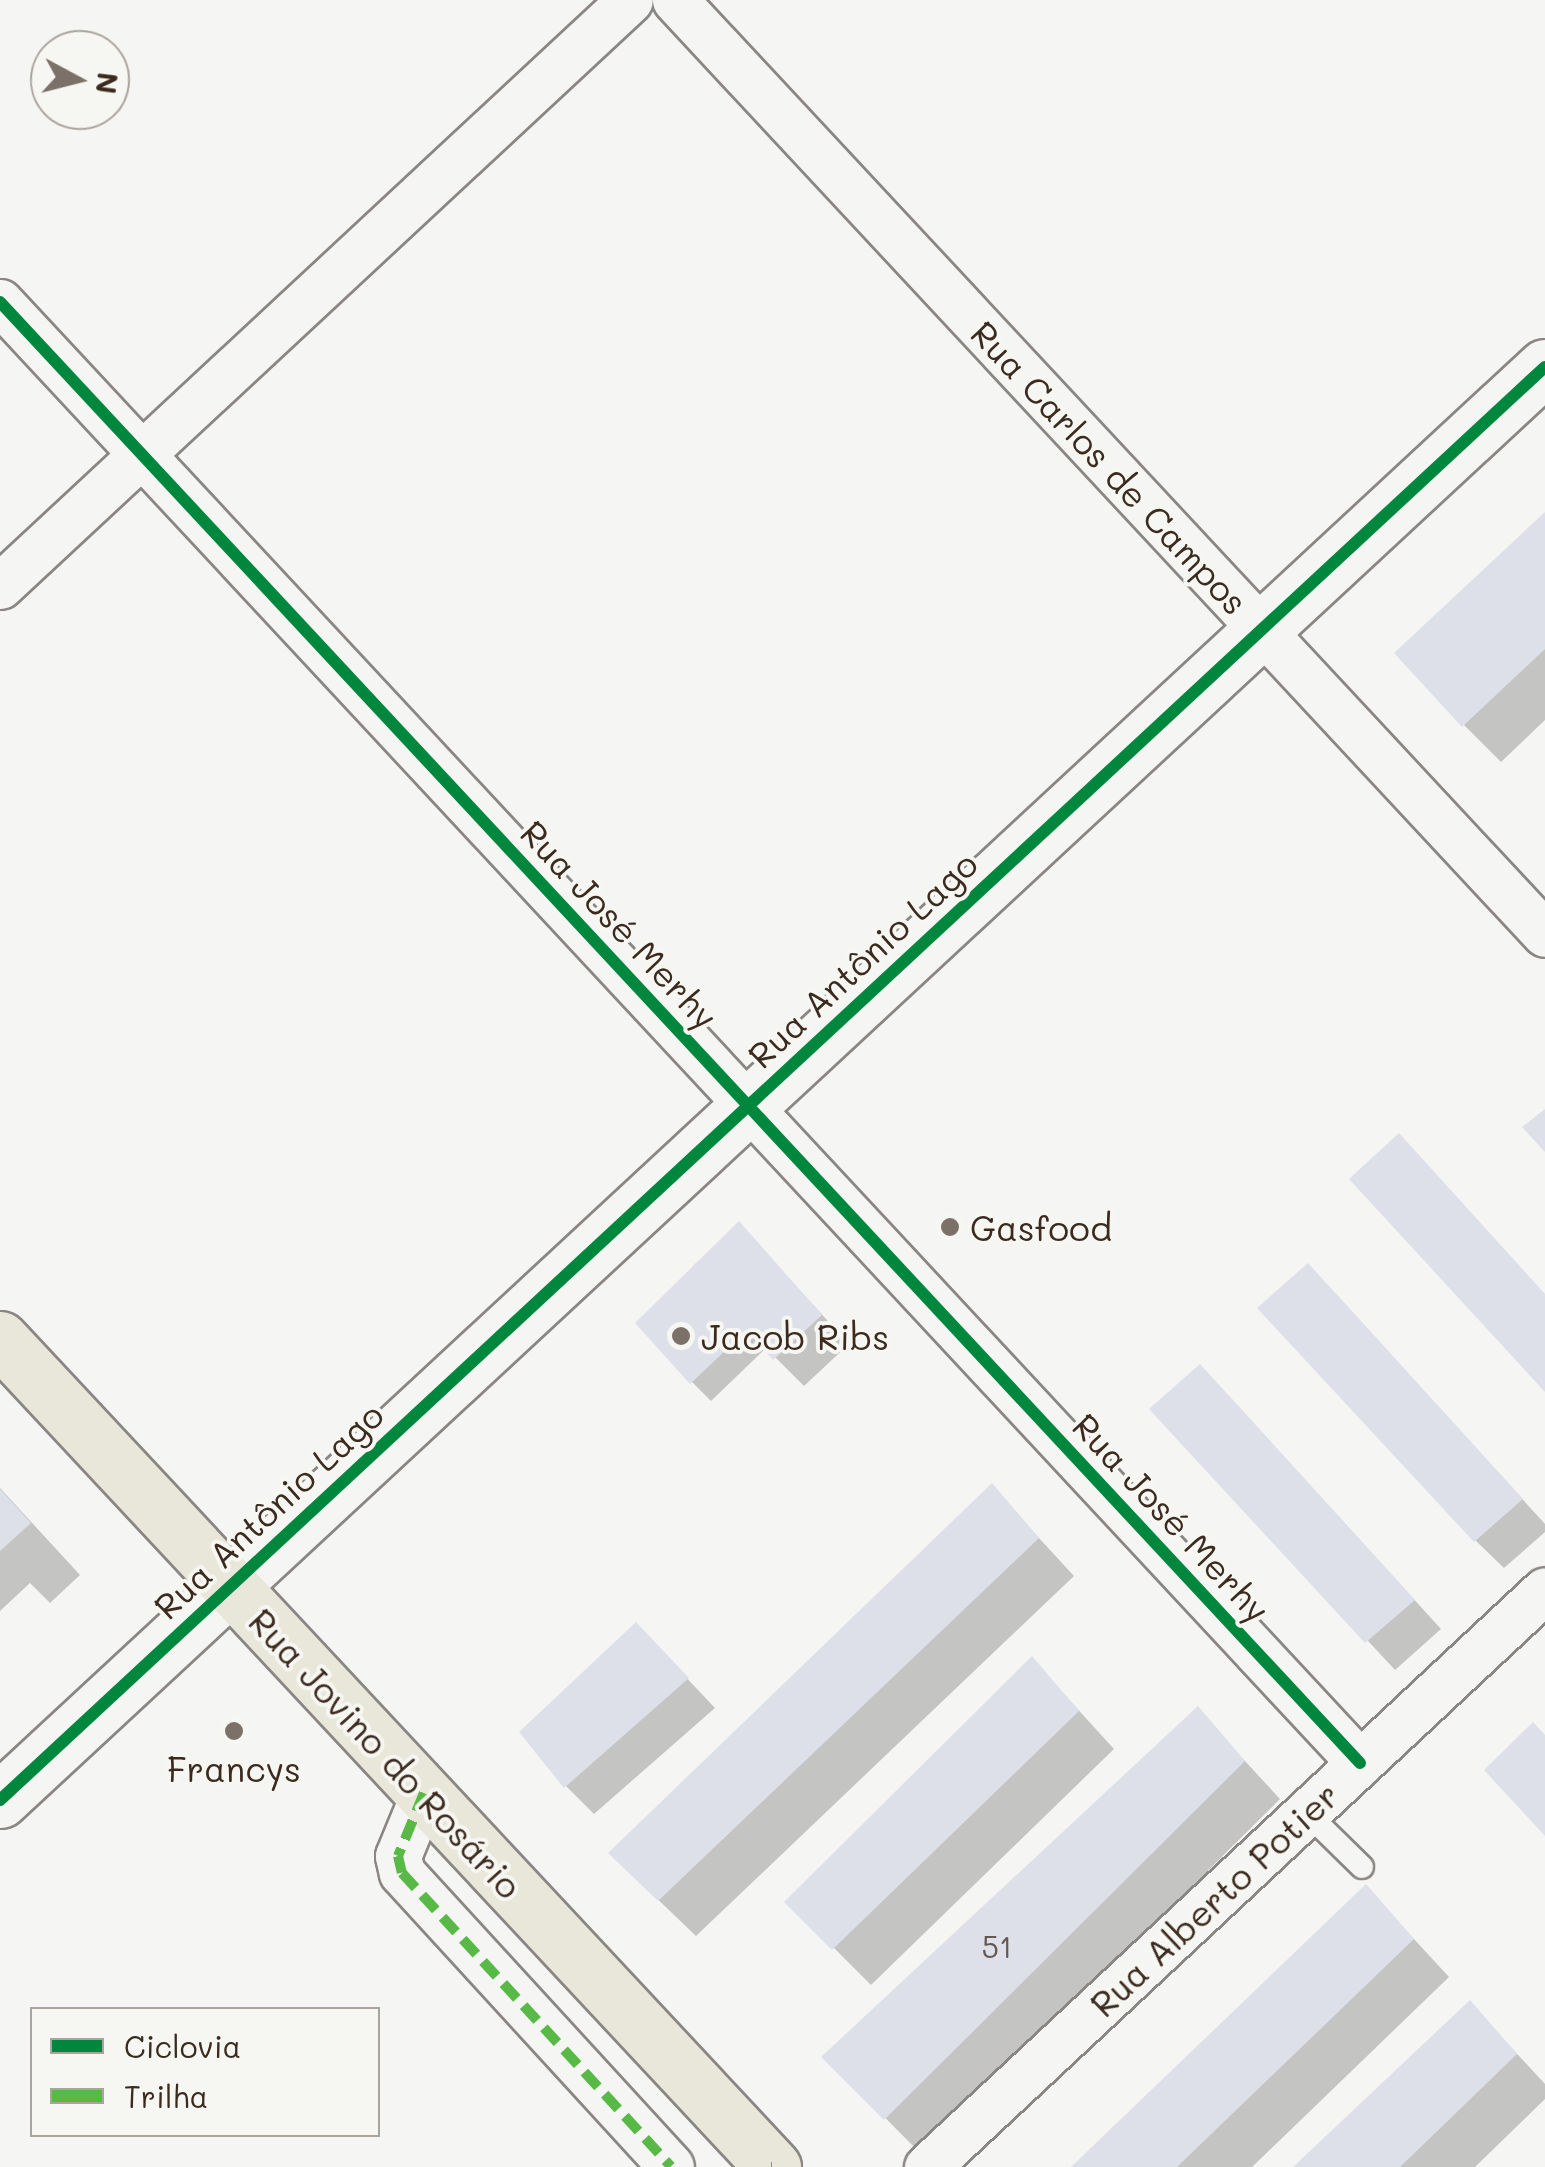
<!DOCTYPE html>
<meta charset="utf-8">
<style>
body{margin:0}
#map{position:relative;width:1545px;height:2167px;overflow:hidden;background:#f5f5f3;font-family:Mali,sans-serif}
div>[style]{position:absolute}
.shadow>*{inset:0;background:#0003}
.building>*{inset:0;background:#dee0e9}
.roads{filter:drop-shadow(2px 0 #8a8683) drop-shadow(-2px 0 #8a8683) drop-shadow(0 2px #8a8683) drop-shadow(0 -2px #8a8683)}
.lane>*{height:22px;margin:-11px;padding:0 11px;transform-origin:11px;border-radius:11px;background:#f5f5f3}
.street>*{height:45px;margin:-22.5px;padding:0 22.5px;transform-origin:22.5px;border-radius:22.5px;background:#f5f5f3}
.secondary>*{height:55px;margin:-27.5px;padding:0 27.5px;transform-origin:27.5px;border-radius:27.5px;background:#f5f5f3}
.primary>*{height:55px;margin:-27.5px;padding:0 27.5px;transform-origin:27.5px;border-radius:27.5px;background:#e9e7da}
.quiet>*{height:10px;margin-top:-5px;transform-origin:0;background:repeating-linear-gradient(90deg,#58b947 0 20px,transparent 0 30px)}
.cycleway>*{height:12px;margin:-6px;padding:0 6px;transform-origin:6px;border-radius:6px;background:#00873e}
.dots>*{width:28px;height:28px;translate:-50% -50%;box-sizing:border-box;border:5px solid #f6f6f2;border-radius:50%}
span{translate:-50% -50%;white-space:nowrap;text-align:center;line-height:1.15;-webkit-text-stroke:8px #f6f6f2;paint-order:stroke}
.number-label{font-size:30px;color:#645851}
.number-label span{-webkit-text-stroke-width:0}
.street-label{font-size:35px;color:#3b2a1e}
.poi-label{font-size:35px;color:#3b2a1e}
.left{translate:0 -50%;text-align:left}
.legend{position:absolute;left:30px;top:2007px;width:350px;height:130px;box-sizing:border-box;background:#f6f6f2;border:2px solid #aba49d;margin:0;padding:12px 18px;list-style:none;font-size:30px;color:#3b2a1e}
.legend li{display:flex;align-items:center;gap:20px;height:50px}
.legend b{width:50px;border:2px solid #aba49d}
.north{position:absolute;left:30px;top:30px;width:100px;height:100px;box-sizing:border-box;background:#f6f6f2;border:2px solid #aba49d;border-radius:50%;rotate:97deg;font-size:28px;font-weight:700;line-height:40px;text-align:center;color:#3b2a1e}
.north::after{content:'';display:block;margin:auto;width:35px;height:45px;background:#7c7169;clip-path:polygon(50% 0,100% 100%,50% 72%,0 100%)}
</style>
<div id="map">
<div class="shadow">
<i style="clip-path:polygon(1545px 515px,1545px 720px,1501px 762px,1464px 725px)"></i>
<i style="clip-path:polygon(739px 1224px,849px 1344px,804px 1386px,766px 1348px,711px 1401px,692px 1382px,705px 1280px,693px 1266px)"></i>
<i style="clip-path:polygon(1336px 1294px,1545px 1524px,1545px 1532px,1504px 1568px,1475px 1540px)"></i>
<i style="clip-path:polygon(1228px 1395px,1441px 1629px,1395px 1670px,1153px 1409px)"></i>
<i style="clip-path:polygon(992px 1487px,1074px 1576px,696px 1936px,648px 1890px)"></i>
<i style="clip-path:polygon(0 1488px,80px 1575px,50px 1603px,30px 1583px,0 1611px)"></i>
<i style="clip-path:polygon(664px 1654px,715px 1708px,594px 1814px,566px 1786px)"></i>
<i style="clip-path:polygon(1032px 1659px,1114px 1749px,871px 1985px,788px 1902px)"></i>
<i style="clip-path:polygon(1198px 1710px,1280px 1799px,922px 2155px,825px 2057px)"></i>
<i style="clip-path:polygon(1366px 1887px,1449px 1977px,1252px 2167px,1075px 2167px)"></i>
<i style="clip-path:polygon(1470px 2003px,1545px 2084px,1545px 2099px,1475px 2167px,1297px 2167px)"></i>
</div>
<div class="building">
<i style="clip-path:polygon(1545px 512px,1545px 649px,1462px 727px,1394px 653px)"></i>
<i style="clip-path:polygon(1545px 1109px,1545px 1152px,1522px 1127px)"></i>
<i style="clip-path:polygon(1399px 1133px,1545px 1294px,1545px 1392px,1349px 1179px)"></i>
<i style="clip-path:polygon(739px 1221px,822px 1315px,773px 1360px,747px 1330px,690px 1384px,635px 1323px)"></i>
<i style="clip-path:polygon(1308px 1263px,1523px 1499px,1474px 1542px,1257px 1308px)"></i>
<i style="clip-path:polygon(1200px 1364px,1415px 1600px,1365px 1643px,1149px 1409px)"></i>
<i style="clip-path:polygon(992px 1483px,1039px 1538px,658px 1901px,608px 1853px)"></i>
<i style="clip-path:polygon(0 1489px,31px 1523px,0 1551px)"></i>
<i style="clip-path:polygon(636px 1622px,689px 1678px,564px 1788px,519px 1732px)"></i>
<i style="clip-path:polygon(1032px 1656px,1079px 1711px,832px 1950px,784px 1902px)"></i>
<i style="clip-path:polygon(1198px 1706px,1245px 1761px,884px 2120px,821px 2057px)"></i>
<i style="clip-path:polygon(1533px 1722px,1545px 1735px,1545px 1836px,1484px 1770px)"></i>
<i style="clip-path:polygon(1366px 1884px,1414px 1939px,1177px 2167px,1071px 2167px)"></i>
<i style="clip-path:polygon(1470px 2000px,1517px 2054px,1400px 2167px,1293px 2167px)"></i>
</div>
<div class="roads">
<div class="lane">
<i style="left:1307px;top:1813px;width:77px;rotate:44.5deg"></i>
</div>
<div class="street">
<i style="left:675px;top:0;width:1276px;rotate:47.03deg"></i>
<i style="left:0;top:302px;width:1996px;rotate:47.05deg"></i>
<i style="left:0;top:586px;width:860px;rotate:-42.93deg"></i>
<i style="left:424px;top:1793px;width:68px;rotate:112.4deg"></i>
<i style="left:398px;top:1856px;width:17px;rotate:77deg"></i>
<i style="left:402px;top:1873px;width:398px;rotate:47.5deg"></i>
<i style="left:927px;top:2167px;width:845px;rotate:-43.03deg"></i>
</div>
<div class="secondary">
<i style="left:0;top:1800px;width:2107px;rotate:-42.85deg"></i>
</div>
<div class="primary">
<i style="left:0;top:1339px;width:1133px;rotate:46.97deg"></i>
</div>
</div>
<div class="quiet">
<i style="left:424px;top:1793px;width:68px;rotate:112.4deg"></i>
<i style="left:398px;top:1856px;width:17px;rotate:77deg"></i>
<i style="left:402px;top:1873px;width:398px;rotate:47.5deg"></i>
<i style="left:771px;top:2167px;width:1px"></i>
</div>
<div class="cycleway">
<i style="left:0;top:302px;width:1996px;rotate:47.05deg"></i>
<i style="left:0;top:1800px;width:2107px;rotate:-42.85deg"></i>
</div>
<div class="dots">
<i style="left:950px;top:1227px;background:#7c7169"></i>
<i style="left:681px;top:1336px;background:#7c7169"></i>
<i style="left:234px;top:1731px;background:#7c7169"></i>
</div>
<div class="number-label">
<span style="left:997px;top:1946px">51</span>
</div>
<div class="street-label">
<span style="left:1110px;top:467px;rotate:47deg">Rua Carlos de Campos</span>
<span style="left:620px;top:924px;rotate:47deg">Rua José Merhy</span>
<span style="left:862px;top:959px;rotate:-43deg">Rua Antônio Lago</span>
<span style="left:268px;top:1510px;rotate:-43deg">Rua Antônio Lago</span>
<span style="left:1172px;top:1517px;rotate:47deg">Rua José Merhy</span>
<span style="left:386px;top:1753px;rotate:47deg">Rua Jovino do Rosário</span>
<span style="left:1214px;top:1899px;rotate:-43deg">Rua Alberto Potier</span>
</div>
<div class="poi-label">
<span class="left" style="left:970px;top:1227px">Gasfood</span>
<span class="left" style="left:701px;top:1336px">Jacob Ribs</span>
<span style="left:234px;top:1768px">Francys</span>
</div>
<ul class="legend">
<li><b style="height:12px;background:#00873e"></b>Ciclovia</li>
<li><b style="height:12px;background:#58b947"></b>Trilha</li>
</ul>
<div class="north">N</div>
</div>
